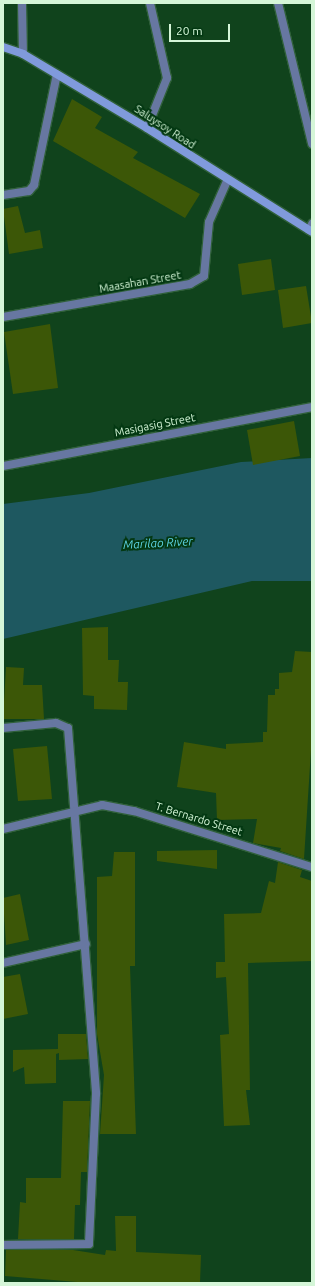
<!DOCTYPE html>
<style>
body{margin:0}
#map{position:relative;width:315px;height:1286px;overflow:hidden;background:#10431c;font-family:Ubuntu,sans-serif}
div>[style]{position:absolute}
.water>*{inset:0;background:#1e5860}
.building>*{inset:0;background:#3c5707}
.roads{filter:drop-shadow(1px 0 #30603a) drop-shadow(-1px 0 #30603a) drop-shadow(0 1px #30603a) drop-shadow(0 -1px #30603a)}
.street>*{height:8px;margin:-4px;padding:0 4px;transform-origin:4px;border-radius:4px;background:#6777a1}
.secondary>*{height:8px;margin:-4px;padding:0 4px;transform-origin:4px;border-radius:4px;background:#809adc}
span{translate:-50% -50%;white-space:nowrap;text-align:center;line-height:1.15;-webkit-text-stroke:4px #033812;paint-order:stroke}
.street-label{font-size:11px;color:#d5f6d8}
.water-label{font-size:12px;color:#5dd3e4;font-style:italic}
.frame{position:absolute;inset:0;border:4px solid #d5f6d8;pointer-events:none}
.scale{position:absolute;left:169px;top:24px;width:61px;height:18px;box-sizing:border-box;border:2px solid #d5f6d8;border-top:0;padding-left:5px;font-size:12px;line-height:14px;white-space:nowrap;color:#d5f6d8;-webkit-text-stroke:3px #033812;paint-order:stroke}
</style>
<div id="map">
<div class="water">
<i style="clip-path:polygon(312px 458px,312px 581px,252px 581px,3px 639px,3px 504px,89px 493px,241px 462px)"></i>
</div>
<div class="building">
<i style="clip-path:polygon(72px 99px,102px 117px,95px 128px,138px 152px,133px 158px,200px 194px,185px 218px,53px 141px)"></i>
<i style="clip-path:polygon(18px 206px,25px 233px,40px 230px,43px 248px,9px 254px,3px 209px)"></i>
<i style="clip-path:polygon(271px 259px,275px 290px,242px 295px,238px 264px)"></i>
<i style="clip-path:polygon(306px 286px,312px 323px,283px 328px,278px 290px)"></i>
<i style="clip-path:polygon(50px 324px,58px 388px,13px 394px,4px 332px)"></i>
<i style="clip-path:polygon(294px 421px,300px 456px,253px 465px,247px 430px)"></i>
<i style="clip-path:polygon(108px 627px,108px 660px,119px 660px,118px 682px,128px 682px,127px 710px,94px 709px,94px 696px,83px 695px,82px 628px)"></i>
<i style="clip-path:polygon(295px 651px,312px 652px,312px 735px,304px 859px,280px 851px,281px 848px,253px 843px,257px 819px,217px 820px,216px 793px,177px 787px,184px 742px,226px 749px,226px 744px,263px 742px,263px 732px,267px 732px,268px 695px,275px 695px,275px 689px,279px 689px,279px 673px,292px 672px)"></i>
<i style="clip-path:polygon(6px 667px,24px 668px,23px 685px,42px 685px,44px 719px,3px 719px)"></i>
<i style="clip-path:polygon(47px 746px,52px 799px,18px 801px,13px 749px)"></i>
<i style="clip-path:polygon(217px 850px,217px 869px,157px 861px,157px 851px)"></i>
<i style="clip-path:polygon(114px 852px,135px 852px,135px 966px,130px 966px,136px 1134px,100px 1134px,104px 1075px,97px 1034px,97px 877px,112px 876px)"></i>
<i style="clip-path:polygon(278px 862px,302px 870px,300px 877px,312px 881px,312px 961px,248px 963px,250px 1090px,246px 1090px,250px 1125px,224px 1126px,220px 1035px,229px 1034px,226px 977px,216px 978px,216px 962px,225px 962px,224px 914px,261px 913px,269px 881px,275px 883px)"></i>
<i style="clip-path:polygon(20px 894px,29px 940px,6px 945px,3px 898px)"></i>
<i style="clip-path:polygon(20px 974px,28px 1014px,3px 1019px,3px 977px)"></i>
<i style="clip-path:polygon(58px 1034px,86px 1034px,88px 1059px,59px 1060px,59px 1053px,56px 1054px,56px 1083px,25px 1084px,24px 1067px,13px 1072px,13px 1050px,58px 1049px)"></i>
<i style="clip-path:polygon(63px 1101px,90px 1101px,87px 1172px,81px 1172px,80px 1205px,75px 1205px,74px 1239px,18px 1239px,20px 1202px,26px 1203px,26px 1178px,61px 1178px)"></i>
<i style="clip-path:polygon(115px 1216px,136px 1216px,136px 1252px,201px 1255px,200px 1283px,89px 1283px,5px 1276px,6px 1250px,73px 1250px,105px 1255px,106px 1250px,116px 1251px)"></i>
</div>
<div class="roads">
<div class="street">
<i style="left:22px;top:3px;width:51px;rotate:88.9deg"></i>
<i style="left:278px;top:3px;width:145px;rotate:76.4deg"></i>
<i style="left:147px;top:128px;width:54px;rotate:-68.2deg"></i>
<i style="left:167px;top:78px;width:77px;rotate:-102.8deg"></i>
<i style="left:3px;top:195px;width:26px;rotate:-9deg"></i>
<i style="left:29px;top:191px;width:8px;rotate:-50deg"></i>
<i style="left:34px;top:185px;width:113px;rotate:-78.3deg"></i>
<i style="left:309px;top:230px;width:7px;rotate:-63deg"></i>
<i style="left:3px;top:317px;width:190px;rotate:-10deg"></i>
<i style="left:190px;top:284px;width:16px;rotate:-30deg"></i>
<i style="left:204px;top:276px;width:54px;rotate:-84.7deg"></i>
<i style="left:209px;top:222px;width:45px;rotate:-66.3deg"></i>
<i style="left:3px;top:466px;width:315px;rotate:-10.8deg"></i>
<i style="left:3px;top:728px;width:53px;rotate:-5.4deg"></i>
<i style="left:56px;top:723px;width:13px;rotate:23deg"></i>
<i style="left:68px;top:728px;width:367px;rotate:85.6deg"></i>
<i style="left:96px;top:1094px;width:150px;rotate:92.7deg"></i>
<i style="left:89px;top:1244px;width:86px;rotate:179.3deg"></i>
<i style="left:3px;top:829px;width:102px;rotate:-13.6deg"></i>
<i style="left:102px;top:805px;width:33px;rotate:11deg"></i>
<i style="left:134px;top:811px;width:187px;rotate:17.5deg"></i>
<i style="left:3px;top:963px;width:85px;rotate:-12.9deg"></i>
</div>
<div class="secondary">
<i style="left:3px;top:47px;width:21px;rotate:19deg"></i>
<i style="left:23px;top:54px;width:144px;rotate:30.8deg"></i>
<i style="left:147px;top:128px;width:195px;rotate:32.2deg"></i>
</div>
</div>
<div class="street-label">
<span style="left:165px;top:127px;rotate:33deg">Saluysoy Road</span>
<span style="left:140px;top:282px;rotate:-10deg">Maasahan Street</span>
<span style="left:155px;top:425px;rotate:-11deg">Masigasig Street</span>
<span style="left:199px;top:819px;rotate:17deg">T. Bernardo Street</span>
</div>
<div class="water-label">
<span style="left:158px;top:543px;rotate:-3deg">Marilao River</span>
</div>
<div class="frame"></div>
<div class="scale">20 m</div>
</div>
